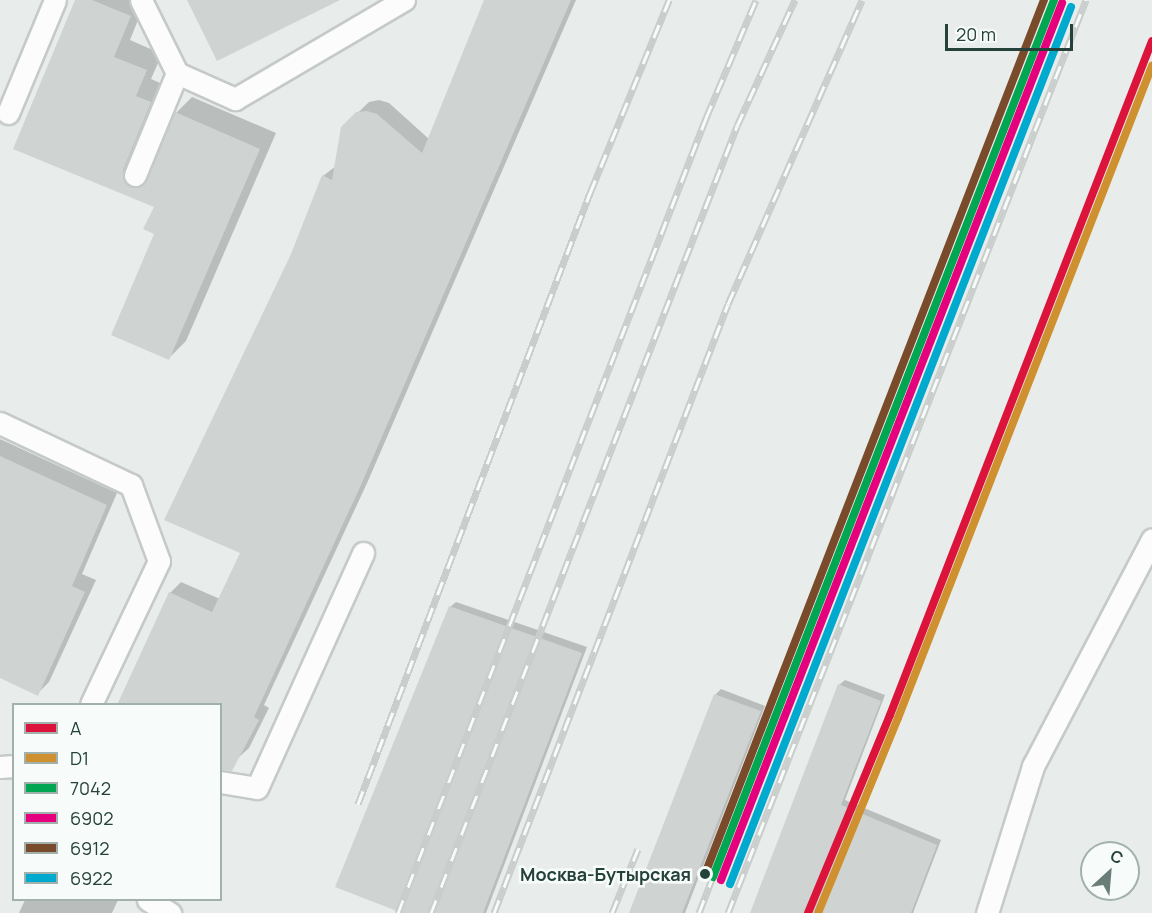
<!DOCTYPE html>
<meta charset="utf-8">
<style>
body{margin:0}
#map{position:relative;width:1152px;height:913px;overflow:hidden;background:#e8edeb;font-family:Manrope,sans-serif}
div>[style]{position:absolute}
.shadow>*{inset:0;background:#0003}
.building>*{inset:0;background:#cfd4d2}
.roads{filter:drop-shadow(2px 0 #c5cac8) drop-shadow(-2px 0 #c5cac8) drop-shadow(0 2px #c5cac8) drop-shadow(0 -2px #c5cac8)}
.lane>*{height:21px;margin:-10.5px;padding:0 10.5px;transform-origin:10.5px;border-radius:10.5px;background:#fcfcfc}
.rail>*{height:7px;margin-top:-3.5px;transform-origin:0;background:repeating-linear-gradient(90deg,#f7fbf9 0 14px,#c9cdcc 0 28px);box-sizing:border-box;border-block:2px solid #c9cdcc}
.rail-1>*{height:8px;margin:-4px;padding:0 4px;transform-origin:4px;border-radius:4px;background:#dc143c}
.rail-2>*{height:8px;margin:-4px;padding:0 4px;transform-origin:4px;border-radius:4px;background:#cf912f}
.rail-3>*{height:8px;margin:-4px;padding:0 4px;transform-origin:4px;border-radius:4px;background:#00a651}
.rail-4>*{height:8px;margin:-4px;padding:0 4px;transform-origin:4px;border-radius:4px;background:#e5007d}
.rail-5>*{height:8px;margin:-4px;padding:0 4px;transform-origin:4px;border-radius:4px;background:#7a4b2a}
.rail-6>*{height:8px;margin:-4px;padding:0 4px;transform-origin:4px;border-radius:4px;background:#00a9ce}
.dots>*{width:16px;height:16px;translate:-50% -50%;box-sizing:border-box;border:3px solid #f7fbf9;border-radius:50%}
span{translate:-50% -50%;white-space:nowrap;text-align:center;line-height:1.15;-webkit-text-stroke:5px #f7fbf9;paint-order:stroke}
.stop-label{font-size:18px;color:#24423a;font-weight:700}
.right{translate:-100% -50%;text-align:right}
.legend{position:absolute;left:12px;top:703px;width:210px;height:198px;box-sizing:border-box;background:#f7fbf9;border:2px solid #a3b1ad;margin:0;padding:8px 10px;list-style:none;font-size:18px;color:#24423a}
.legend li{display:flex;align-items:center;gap:12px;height:30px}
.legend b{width:30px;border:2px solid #a3b1ad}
.north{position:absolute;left:1080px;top:841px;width:60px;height:60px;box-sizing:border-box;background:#f7fbf9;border:2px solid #a3b1ad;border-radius:50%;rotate:26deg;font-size:16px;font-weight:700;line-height:24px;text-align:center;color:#24423a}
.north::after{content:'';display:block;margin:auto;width:21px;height:27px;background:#697e78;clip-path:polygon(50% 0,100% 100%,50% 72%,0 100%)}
.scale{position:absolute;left:945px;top:24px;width:128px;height:27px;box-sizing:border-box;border:3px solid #24423a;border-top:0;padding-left:8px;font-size:18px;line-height:21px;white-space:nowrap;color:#24423a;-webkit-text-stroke:4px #f7fbf9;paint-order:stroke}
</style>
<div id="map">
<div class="shadow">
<i style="clip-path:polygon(77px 0,146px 0,130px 40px,162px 54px,151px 79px,167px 86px,141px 167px,152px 171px,176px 113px,192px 97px,276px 133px,186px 341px,169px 358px,156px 206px,15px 148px)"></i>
<i style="clip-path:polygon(486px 0,576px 0,368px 481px,264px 705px,269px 708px,249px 748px,237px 759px,220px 704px,170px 593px,181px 582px,220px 599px,242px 552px,293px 255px,323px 176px,336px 166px,342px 128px,369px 102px,379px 100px,389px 103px,429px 139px)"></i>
<i style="clip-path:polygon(0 439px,117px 493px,82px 574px,96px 580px,49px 682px,37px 694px,0 677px)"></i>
<i style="clip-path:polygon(456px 602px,587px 647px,486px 913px,413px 913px,450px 607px)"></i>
<i style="clip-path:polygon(845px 680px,885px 695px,845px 800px,941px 840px,913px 913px,752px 913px,839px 685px)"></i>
<i style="clip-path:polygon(721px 689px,765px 706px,685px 913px,630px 913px,716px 694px)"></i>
<i style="clip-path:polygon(25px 900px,118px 900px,112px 913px,19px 913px)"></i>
</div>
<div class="building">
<i style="clip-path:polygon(75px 0,92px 0,131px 16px,114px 57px,147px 70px,136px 96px,151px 102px,123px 170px,125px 183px,137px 187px,146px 180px,175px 112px,260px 149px,169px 360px,111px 335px,154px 234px,143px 229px,154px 207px,13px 149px)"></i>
<i style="clip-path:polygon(187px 0,340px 0,217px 61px)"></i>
<i style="clip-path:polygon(484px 0,571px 0,361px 485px,254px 717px,259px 720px,232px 771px,220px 770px,220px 705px,117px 705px,169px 592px,212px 612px,240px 553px,164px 520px,291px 254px,322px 175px,332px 180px,341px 127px,356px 112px,367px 111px,377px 114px,422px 153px)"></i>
<i style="clip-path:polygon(0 456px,107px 505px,72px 586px,85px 592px,38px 696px,0 678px)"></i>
<i style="clip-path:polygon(449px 606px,582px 653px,483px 913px,402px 913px,335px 887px)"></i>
<i style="clip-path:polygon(838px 684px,881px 701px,841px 805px,937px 845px,911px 913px,750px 913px)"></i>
<i style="clip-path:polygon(714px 694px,761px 711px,682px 913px,629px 913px)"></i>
</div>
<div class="roads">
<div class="lane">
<i style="left:177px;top:73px;width:64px;rotate:24.1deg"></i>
<i style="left:235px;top:99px;width:196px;rotate:-30.4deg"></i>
<i style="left:8px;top:113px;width:122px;rotate:-67.4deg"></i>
<i style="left:135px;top:175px;width:110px;rotate:-67.6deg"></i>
<i style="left:177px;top:73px;width:81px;rotate:-116.3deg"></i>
<i style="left:0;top:423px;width:145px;rotate:25.3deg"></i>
<i style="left:131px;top:485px;width:81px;rotate:69.8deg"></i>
<i style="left:159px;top:561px;width:158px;rotate:115.4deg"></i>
<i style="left:0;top:767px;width:14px;rotate:-4deg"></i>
<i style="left:220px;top:782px;width:37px;rotate:9deg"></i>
<i style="left:257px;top:788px;width:258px;rotate:-65.7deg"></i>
<i style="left:148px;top:900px;width:26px;rotate:31deg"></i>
<i style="left:987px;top:913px;width:154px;rotate:-72.6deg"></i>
<i style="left:1033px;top:766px;width:256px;rotate:-62.3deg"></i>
</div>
</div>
<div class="rail">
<i style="left:358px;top:804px;width:654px;rotate:-69.21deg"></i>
<i style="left:590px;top:193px;width:209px;rotate:-67.7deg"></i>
<i style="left:398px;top:913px;width:853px;rotate:-68.82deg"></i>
<i style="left:706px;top:118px;width:128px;rotate:-67deg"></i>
<i style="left:431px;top:913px;width:844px;rotate:-68.75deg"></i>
<i style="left:737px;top:126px;width:139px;rotate:-65.3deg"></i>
<i style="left:494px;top:913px;width:652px;rotate:-68.98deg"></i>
<i style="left:728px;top:304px;width:332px;rotate:-66.2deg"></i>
<i style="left:612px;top:913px;width:69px;rotate:-67.9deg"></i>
<i style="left:699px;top:913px;width:39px;rotate:-69deg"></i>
<i style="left:728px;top:913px;width:981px;rotate:-68.59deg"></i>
</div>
<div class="rail-1">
<i style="left:808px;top:913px;width:214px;rotate:-67.5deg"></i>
<i style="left:890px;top:715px;width:723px;rotate:-68.76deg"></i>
</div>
<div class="rail-2">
<i style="left:818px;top:913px;width:211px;rotate:-67.7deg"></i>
<i style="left:898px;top:718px;width:700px;rotate:-68.72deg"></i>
</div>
<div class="rail-3">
<i style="left:713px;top:877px;width:941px;rotate:-68.75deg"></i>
</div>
<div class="rail-4">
<i style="left:721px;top:880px;width:941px;rotate:-68.75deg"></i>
</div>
<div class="rail-5">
<i style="left:705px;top:874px;width:937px;rotate:-68.8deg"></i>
</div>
<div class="rail-6">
<i style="left:730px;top:884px;width:941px;rotate:-68.75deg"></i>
</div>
<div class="dots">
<i style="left:705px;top:874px;background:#24423a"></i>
</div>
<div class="stop-label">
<span class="right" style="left:691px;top:874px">Москва-Бутырская</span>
</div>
<ul class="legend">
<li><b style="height:8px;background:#dc143c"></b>A</li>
<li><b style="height:8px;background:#cf912f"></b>D1</li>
<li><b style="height:8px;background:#00a651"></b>7042</li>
<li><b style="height:8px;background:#e5007d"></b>6902</li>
<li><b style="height:8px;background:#7a4b2a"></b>6912</li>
<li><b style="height:8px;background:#00a9ce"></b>6922</li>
</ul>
<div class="north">С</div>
<div class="scale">20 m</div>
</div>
